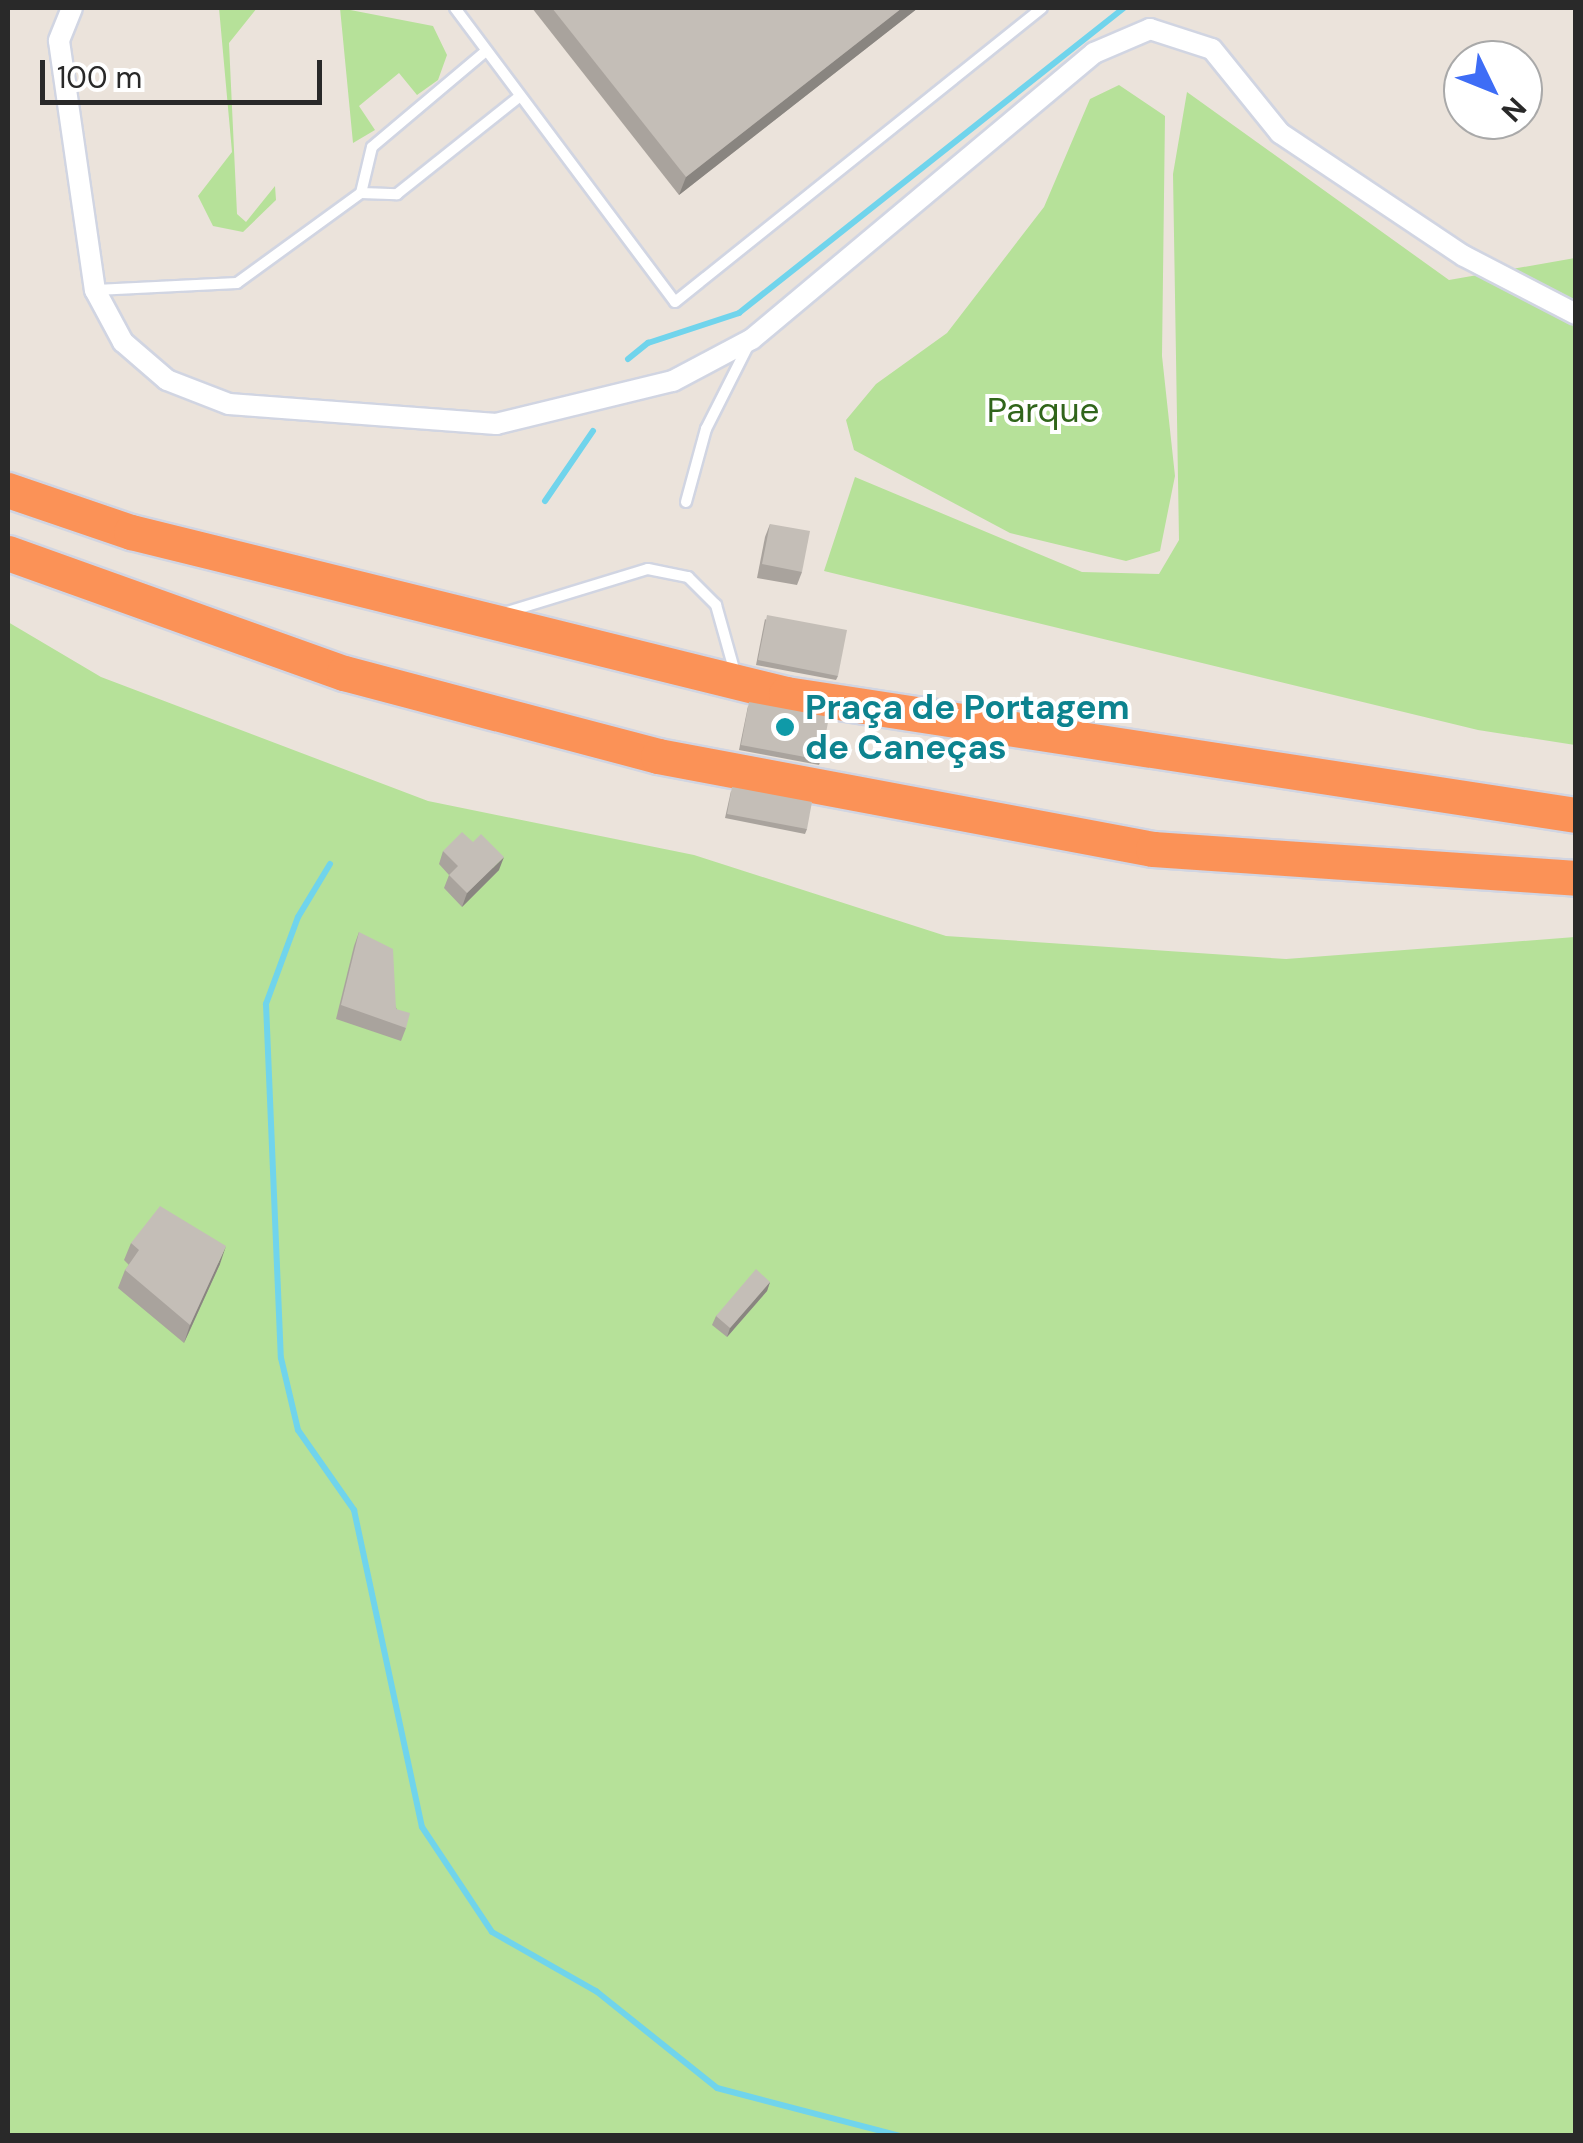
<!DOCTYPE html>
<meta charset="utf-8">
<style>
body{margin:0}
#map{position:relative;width:1583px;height:2143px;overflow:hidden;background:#ebe3db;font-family:"DM Sans",sans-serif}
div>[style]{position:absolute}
.green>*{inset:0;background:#b6e199}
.stream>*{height:6px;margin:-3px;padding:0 3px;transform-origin:3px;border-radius:3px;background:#70d4ec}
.roads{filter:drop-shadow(2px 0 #d1d5e2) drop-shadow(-2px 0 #d1d5e2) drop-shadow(0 2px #d1d5e2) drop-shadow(0 -2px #d1d5e2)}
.lane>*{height:10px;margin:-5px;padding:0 5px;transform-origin:5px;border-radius:5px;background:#fff}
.street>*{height:20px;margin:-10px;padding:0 10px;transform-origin:10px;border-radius:10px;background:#fff}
.highway>*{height:35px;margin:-17.5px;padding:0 17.5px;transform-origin:17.5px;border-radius:17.5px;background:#fb9257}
.wall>*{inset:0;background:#a9a39d}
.shaded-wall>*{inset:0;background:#898580}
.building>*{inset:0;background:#c4beb7}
.dots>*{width:28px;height:28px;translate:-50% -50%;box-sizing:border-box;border:5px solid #fff;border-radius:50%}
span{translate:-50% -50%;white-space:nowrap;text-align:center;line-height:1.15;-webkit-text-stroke:8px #fff;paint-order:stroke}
.park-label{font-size:35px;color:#30651b}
.culture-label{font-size:35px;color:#0d838f;font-weight:700}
.left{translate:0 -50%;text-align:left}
.frame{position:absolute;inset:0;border:10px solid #292929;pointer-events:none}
.north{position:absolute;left:1443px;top:40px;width:100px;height:100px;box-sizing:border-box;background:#fff;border:2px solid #a9a9a9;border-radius:50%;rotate:133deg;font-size:28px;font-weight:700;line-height:40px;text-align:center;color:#292929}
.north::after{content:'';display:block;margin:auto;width:35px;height:45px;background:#3e6df6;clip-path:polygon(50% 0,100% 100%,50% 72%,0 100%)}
.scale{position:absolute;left:40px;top:60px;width:282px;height:45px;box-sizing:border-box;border:5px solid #292929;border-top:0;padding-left:12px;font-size:30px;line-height:35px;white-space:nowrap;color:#292929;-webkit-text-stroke:8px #fff;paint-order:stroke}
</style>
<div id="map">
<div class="green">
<i style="clip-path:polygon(219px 8px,257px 8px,229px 43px,237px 214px,246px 222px,275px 186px,276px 200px,243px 232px,213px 226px,198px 196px,232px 152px)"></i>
<i style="clip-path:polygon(340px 8px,433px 26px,447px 55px,438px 80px,417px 95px,399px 73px,359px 106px,375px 130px,353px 143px)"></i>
<i style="clip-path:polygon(1119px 85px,1165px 116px,1162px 356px,1175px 476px,1160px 551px,1126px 561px,1010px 533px,854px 450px,846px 420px,876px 384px,947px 333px,1044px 207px,1090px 99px)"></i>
<i style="clip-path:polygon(1187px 92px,1449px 280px,1575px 258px,1575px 745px,1478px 730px,824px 571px,855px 477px,1082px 572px,1159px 574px,1179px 540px,1173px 174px)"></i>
<i style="clip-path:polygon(8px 622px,101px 677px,428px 801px,694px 855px,946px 936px,1286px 959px,1575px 937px,1575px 2135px,8px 2136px)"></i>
</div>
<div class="stream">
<i style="left:628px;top:359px;width:26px;rotate:-39deg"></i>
<i style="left:648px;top:343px;width:96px;rotate:-18.2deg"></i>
<i style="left:739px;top:313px;width:491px;rotate:-38.4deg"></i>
<i style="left:545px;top:501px;width:85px;rotate:-55.6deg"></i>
<i style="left:330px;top:864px;width:62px;rotate:121.1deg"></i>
<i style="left:298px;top:917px;width:93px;rotate:110.2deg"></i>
<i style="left:266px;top:1004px;width:354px;rotate:87.6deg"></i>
<i style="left:281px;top:1358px;width:74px;rotate:76.7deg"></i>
<i style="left:298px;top:1430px;width:98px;rotate:55deg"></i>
<i style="left:354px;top:1510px;width:324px;rotate:77.9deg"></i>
<i style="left:422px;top:1827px;width:126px;rotate:56.3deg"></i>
<i style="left:492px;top:1932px;width:120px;rotate:29.6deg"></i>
<i style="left:596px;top:1991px;width:155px;rotate:38.7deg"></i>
<i style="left:717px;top:2088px;width:189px;rotate:14.7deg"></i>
</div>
<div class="roads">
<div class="lane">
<i style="left:455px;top:8px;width:367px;rotate:53.2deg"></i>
<i style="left:675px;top:302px;width:470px;rotate:-38.7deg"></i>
<i style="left:361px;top:193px;width:47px;rotate:-76.6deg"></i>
<i style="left:372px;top:147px;width:149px;rotate:-40.1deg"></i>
<i style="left:96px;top:290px;width:141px;rotate:-2.8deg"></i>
<i style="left:237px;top:283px;width:153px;rotate:-36deg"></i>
<i style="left:361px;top:193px;width:36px;rotate:2deg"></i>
<i style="left:397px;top:194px;width:156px;rotate:-38.5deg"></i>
<i style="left:686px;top:502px;width:76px;rotate:-74.7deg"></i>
<i style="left:706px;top:429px;width:93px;rotate:-63.2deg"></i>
<i style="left:507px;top:612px;width:147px;rotate:-17deg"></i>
<i style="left:648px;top:569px;width:41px;rotate:11.3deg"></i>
<i style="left:688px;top:577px;width:40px;rotate:45deg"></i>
<i style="left:716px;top:605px;width:74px;rotate:74.3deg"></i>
</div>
<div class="street">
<i style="left:72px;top:8px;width:35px;rotate:112deg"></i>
<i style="left:59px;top:41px;width:252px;rotate:81.8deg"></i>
<i style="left:95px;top:290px;width:59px;rotate:61.7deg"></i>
<i style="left:123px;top:342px;width:58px;rotate:40.8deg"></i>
<i style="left:167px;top:380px;width:66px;rotate:21.2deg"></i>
<i style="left:229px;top:404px;width:268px;rotate:4.3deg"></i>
<i style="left:496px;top:424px;width:182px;rotate:-13.7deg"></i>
<i style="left:673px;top:381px;width:89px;rotate:-28deg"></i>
<i style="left:752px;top:339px;width:446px;rotate:-39.9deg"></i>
<i style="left:1094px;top:53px;width:61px;rotate:-23.2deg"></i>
<i style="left:1150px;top:29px;width:65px;rotate:17.9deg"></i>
<i style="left:1212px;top:49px;width:108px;rotate:51deg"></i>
<i style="left:1280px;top:133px;width:221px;rotate:33.8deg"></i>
<i style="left:1464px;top:256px;width:126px;rotate:27.4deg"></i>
</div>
<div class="highway">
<i style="left:8px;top:490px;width:130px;rotate:18.9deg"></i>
<i style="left:131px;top:532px;width:675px;rotate:13.89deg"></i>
<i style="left:786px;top:694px;width:799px;rotate:8.71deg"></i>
<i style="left:8px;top:553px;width:357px;rotate:19.7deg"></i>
<i style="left:344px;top:673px;width:325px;rotate:14.8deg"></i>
<i style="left:658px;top:756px;width:504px;rotate:10.64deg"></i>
<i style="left:1153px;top:849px;width:424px;rotate:3.9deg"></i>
</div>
</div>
<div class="wall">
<i style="clip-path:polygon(532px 8px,918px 8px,679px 195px)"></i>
<i style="clip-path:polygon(770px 524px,802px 572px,797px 585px,757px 578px,765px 537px)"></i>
<i style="clip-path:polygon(765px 619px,838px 676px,836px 680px,756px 665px)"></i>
<i style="clip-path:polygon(748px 706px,821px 760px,819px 765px,739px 750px)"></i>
<i style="clip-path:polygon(731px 791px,807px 829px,805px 834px,725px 818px)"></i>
<i style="clip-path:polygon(443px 851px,499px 870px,462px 907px,444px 888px,449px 875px,439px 864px)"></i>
<i style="clip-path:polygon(359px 932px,406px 1028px,401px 1041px,336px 1019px,354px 946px)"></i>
<i style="clip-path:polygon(131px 1243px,220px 1264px,184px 1343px,118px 1288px,125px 1270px,129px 1265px,124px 1260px)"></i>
<i style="clip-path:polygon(770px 1282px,767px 1291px,727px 1337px,712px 1325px,716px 1316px)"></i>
</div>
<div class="shaded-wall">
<i style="clip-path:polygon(902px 8px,918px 8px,679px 195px,686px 177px)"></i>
<i style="clip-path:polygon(504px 857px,499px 870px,462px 907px,467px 893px)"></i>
<i style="clip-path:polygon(226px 1246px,220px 1264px,184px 1343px,190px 1325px)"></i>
<i style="clip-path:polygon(770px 1282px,767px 1291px,727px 1337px,730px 1328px)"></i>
</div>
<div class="building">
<i style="clip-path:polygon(552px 8px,902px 8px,686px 177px)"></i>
<i style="clip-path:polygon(770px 524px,810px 531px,802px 572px,762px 564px)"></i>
<i style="clip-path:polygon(767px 615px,847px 630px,838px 676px,758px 660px)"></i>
<i style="clip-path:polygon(749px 702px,829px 717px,821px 760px,741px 745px)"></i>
<i style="clip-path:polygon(732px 787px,812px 802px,807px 829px,727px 814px)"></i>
<i style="clip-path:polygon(462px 832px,473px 842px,481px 834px,504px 857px,467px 893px,449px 875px,458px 866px,443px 851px)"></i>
<i style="clip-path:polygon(359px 932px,393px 949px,396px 1009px,410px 1013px,406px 1028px,341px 1005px)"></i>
<i style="clip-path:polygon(160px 1206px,226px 1246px,190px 1325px,125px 1270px,139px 1250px,131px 1243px)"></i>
<i style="clip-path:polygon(756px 1269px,770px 1282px,730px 1328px,716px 1316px)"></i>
</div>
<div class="dots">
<i style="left:785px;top:727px;background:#0f9aa8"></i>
</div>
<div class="park-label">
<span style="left:1043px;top:410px">Parque</span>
</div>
<div class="culture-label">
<span class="left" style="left:805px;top:727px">Praça de Portagem<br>de Caneças</span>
</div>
<div class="frame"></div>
<div class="north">N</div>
<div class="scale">100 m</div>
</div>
